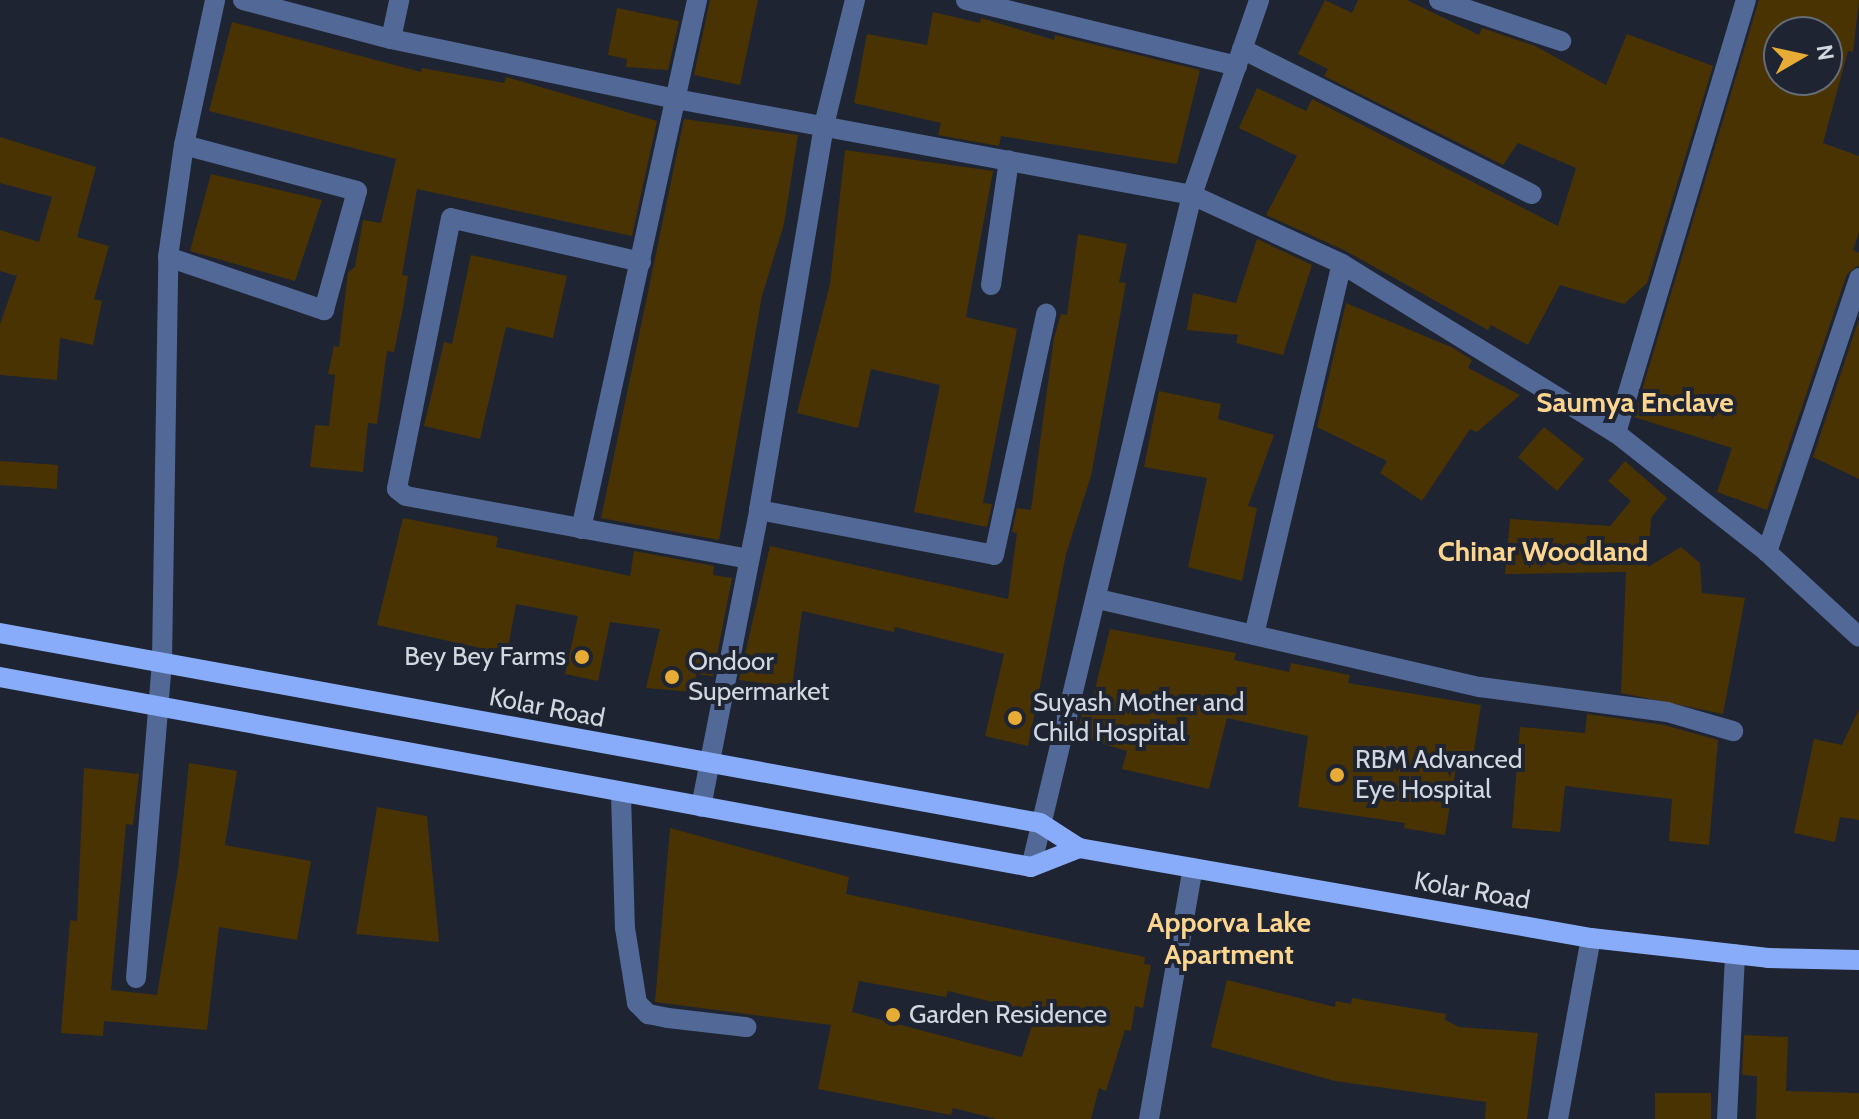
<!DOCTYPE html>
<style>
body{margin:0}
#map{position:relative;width:1859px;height:1119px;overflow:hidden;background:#1e2431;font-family:Cabin,sans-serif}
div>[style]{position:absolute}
.building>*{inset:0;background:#4a3303}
.minor>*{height:20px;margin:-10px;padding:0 10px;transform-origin:10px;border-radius:10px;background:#526896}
.major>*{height:20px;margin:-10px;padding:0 10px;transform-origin:10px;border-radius:10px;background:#88acf9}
.dots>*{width:22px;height:22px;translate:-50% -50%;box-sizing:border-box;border:4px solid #1e2431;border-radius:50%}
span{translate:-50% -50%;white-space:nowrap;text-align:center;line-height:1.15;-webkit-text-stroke:8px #1e2431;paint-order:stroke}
.poi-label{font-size:26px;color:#d3d7e0}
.right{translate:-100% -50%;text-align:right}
.left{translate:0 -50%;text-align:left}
.street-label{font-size:26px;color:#d3d7e0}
.neighbourhood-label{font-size:28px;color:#fed58e;font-weight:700}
.north{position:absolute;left:1763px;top:16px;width:80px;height:80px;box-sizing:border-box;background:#1e2431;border:2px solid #666c77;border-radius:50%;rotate:81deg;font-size:22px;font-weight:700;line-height:32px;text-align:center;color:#d3d7e0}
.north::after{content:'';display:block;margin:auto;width:28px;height:36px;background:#e7ac36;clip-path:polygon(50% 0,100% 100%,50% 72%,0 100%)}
</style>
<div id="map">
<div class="building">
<i style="clip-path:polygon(710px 0,758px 0,740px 85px,694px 75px)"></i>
<i style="clip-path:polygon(1325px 0,1352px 13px,1358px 0,1407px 0,1479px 35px,1482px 28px,1535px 46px,1606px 85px,1627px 34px,1713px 66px,1647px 283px,1624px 304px,1560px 285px,1528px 345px,1491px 325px,1488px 330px,1344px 250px,1266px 215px,1297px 156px,1239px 128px,1257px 88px,1306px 111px,1312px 99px,1558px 226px,1576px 168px,1518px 143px,1503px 165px,1324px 76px,1328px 69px,1298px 54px)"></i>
<i style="clip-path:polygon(evenodd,1759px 0,1859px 0,1853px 52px,1848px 51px,1823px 143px,1859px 156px,1859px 232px,1853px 250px,1859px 253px,1859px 265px,1847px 274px,1767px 510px,1717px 492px,1732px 448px,1634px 417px,1759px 0,1779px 32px,1827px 32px,1827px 80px,1779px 80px,1779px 32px)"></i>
<i style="clip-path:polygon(617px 8px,679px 21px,668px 70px,626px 67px,627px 59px,608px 55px)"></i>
<i style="clip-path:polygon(933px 12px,980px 23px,981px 18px,1054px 40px,1055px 35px,1200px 70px,1177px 164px,1001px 136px,999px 146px,938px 135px,941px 123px,854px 103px,867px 34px,927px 45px)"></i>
<i style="clip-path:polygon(232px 22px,421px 72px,422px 68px,504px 83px,506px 77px,657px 121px,632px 236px,417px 189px,402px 275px,408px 276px,403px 308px,394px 352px,387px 351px,377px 424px,368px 423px,363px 472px,310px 467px,315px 425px,329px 426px,335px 375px,328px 374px,334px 346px,339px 347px,348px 272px,355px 267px,363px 220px,381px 223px,396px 159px,209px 111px)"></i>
<i style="clip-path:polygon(684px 119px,798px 135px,784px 224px,762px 296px,719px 540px,601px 518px)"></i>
<i style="clip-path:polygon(0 137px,96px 167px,77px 237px,109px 246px,94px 299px,102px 301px,93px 345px,60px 338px,57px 380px,0 375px,0 324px,17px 276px,0 271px,0 230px,39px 242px,52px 197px,0 183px)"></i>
<i style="clip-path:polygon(845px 150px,993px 171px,966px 317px,1017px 329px,983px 503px,992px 504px,987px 527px,914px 512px,940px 385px,871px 369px,858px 428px,797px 413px,830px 284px)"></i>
<i style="clip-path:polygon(211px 174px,322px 200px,295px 281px,190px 251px)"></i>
<i style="clip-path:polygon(1078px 234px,1127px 244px,1119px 282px,1126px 283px,1091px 476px,1066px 554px,1028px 746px,985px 736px,1004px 654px,895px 627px,894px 632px,802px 611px,792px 687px,739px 680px,770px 546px,1008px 599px,1017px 533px,1012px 532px,1017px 508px,1031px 510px,1054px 338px,1061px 314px,1067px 315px)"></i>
<i style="clip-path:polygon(1257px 239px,1312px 265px,1283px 355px,1236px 343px,1238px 335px,1187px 330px,1193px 293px,1236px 303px)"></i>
<i style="clip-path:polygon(471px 255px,567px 276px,553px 338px,506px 327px,480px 439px,424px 426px,444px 342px,452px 344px)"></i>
<i style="clip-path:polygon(1346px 303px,1453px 348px,1472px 360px,1468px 368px,1520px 395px,1477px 432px,1470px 429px,1422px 501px,1380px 473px,1387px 461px,1317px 427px)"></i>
<i style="clip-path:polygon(1859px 319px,1859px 479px,1813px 457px)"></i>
<i style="clip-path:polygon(1159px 391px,1221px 404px,1218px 419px,1274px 435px,1248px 506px,1257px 508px,1242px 581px,1188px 567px,1207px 478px,1144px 467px)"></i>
<i style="clip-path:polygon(1544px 427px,1584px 459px,1557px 491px,1518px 457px)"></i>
<i style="clip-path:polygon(0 461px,58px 465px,57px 489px,0 485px)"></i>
<i style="clip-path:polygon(1625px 461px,1667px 498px,1651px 518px,1648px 567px,1681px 547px,1700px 563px,1702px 593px,1745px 598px,1723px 714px,1621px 693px,1626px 572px,1505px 574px,1510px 519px,1610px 526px,1631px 501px,1608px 481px)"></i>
<i style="clip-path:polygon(403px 518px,498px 537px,496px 547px,630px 576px,634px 551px,714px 566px,713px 575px,732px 578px,713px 676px,696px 674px,693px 692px,646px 688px,660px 629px,610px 622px,598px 681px,565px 674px,578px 616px,516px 604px,507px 654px,377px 625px)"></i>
<i style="clip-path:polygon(1110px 629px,1236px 653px,1234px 660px,1289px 672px,1291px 663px,1350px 675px,1348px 683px,1481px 705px,1472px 763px,1457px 761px,1445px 835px,1404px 828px,1405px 823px,1298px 807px,1308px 736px,1227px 718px,1209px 789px,1122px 769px,1127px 751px,1076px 736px,1087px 695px,1093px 697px)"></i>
<i style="clip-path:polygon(1859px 709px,1859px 820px,1840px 817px,1835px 842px,1794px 833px,1814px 739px,1842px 745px)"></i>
<i style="clip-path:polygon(1587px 714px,1664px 725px,1718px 740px,1709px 845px,1669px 841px,1672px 799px,1565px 786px,1560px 832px,1512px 828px,1520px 727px,1585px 733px)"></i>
<i style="clip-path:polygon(189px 763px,237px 771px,225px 845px,311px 861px,297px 940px,219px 927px,207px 1030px,104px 1021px,103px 1036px,61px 1033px,70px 920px,77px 921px,84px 768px,139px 774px,133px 825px,126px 824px,111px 990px,157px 995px,178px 870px)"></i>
<i style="clip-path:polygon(377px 807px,427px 816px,439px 942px,356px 934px)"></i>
<i style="clip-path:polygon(evenodd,670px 828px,849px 877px,846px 894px,1145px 957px,1144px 964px,1151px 965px,1143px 1008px,1135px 1006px,1131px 1031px,1125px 1030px,1106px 1091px,1099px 1088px,1091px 1119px,997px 1119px,953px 1108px,951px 1115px,818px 1089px,831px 1025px,655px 1002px,670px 828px,859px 981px,946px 997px,948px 991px,1036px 1013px,1022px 1057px,852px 1012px,859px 981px)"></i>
<i style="clip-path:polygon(1227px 980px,1335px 1007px,1336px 1001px,1351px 1004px,1352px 998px,1446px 1014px,1445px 1020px,1459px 1027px,1538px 1033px,1527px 1119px,1485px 1119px,1486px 1102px,1335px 1081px,1211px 1047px)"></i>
<i style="clip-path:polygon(1744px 1035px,1788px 1037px,1786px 1091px,1859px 1093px,1859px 1119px,1756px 1119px,1757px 1076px,1742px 1075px)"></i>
<i style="clip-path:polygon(1655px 1093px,1711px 1093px,1711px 1119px,1655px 1119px)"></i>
</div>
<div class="minor">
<i style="left:243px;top:0;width:153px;rotate:14.8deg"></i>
<i style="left:391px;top:39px;width:291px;rotate:11.9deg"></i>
<i style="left:676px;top:99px;width:525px;rotate:10.54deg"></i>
<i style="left:1192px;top:195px;width:165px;rotate:24.7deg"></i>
<i style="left:1342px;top:264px;width:322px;rotate:31.7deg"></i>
<i style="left:1616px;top:433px;width:192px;rotate:38.2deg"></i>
<i style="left:1767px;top:552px;width:125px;rotate:42.7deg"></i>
<i style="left:966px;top:0;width:279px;rotate:13.7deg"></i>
<i style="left:1439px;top:0;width:129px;rotate:18.6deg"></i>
<i style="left:391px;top:39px;width:40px;rotate:-78deg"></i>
<i style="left:1242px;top:49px;width:324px;rotate:26.6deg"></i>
<i style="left:168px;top:257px;width:165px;rotate:18.8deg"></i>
<i style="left:324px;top:310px;width:123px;rotate:-74.5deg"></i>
<i style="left:357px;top:191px;width:179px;rotate:-165.1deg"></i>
<i style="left:641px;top:262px;width:195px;rotate:-167deg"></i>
<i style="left:451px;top:218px;width:276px;rotate:101.3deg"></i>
<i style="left:397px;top:489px;width:11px;rotate:38deg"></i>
<i style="left:406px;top:496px;width:349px;rotate:10.4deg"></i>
<i style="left:991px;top:285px;width:126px;rotate:-81.8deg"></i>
<i style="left:1616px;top:433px;width:452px;rotate:-73.3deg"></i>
<i style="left:759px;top:510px;width:239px;rotate:10.8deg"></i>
<i style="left:994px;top:555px;width:247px;rotate:-77.8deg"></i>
<i style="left:581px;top:529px;width:542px;rotate:-77.63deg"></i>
<i style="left:1767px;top:552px;width:289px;rotate:-71.4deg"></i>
<i style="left:1098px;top:599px;width:392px;rotate:13deg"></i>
<i style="left:1480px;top:687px;width:189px;rotate:7.6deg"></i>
<i style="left:1667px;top:712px;width:69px;rotate:16.1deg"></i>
<i style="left:1254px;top:635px;width:381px;rotate:-76.7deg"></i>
<i style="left:621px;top:795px;width:133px;rotate:88.3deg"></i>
<i style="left:625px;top:928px;width:76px;rotate:80.9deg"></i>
<i style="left:637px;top:1003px;width:16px;rotate:45deg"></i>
<i style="left:648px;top:1014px;width:20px;rotate:11deg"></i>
<i style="left:668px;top:1018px;width:79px;rotate:6.6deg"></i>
<i style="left:701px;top:807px;width:303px;rotate:-78.9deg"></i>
<i style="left:759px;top:510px;width:390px;rotate:-80.4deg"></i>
<i style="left:824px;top:125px;width:129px;rotate:-76.1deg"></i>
<i style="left:1031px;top:867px;width:691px;rotate:-76.53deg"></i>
<i style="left:1192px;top:195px;width:206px;rotate:-71deg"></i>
<i style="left:136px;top:978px;width:318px;rotate:-85.3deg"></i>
<i style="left:162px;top:661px;width:404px;rotate:-89.1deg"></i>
<i style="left:168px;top:257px;width:113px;rotate:-81.9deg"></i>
<i style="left:184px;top:145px;width:148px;rotate:-77.9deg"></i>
<i style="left:1149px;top:1119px;width:255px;rotate:-80.1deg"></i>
<i style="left:1558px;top:1119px;width:184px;rotate:-79.7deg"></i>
<i style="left:1727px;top:1119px;width:165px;rotate:-87.2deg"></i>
</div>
<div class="major">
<i style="left:0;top:633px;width:1057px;rotate:10.35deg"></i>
<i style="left:1040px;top:823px;width:46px;rotate:32.7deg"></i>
<i style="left:1079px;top:848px;width:520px;rotate:9.97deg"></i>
<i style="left:1591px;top:938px;width:178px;rotate:6.4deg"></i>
<i style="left:1768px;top:958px;width:91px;rotate:1.3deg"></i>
<i style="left:0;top:677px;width:1048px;rotate:10.44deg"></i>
<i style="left:1031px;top:867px;width:52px;rotate:-21.6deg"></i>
</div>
<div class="dots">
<i style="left:582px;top:657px;background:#e7ac36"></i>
<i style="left:672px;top:677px;background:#e7ac36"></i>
<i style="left:1015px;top:718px;background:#e7ac36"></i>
<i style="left:1337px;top:775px;background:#e7ac36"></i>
<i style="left:893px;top:1015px;background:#e7ac36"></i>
</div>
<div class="poi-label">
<span class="right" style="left:566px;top:657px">Bey Bey Farms</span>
<span class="left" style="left:688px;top:677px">Ondoor<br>Supermarket</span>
<span class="left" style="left:1033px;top:718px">Suyash Mother and<br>Child Hospital</span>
<span class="left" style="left:1355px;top:775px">RBM Advanced<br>Eye Hospital</span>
<span class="left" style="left:909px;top:1015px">Garden Residence</span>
</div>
<div class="street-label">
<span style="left:547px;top:708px;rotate:11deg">Kolar Road</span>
<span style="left:1472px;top:891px;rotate:10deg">Kolar Road</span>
</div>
<div class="neighbourhood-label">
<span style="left:1635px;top:402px">Saumya Enclave</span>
<span style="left:1543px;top:551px">Chinar Woodland</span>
<span style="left:1229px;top:938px">Apporva Lake<br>Apartment</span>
</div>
<div class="north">N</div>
</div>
